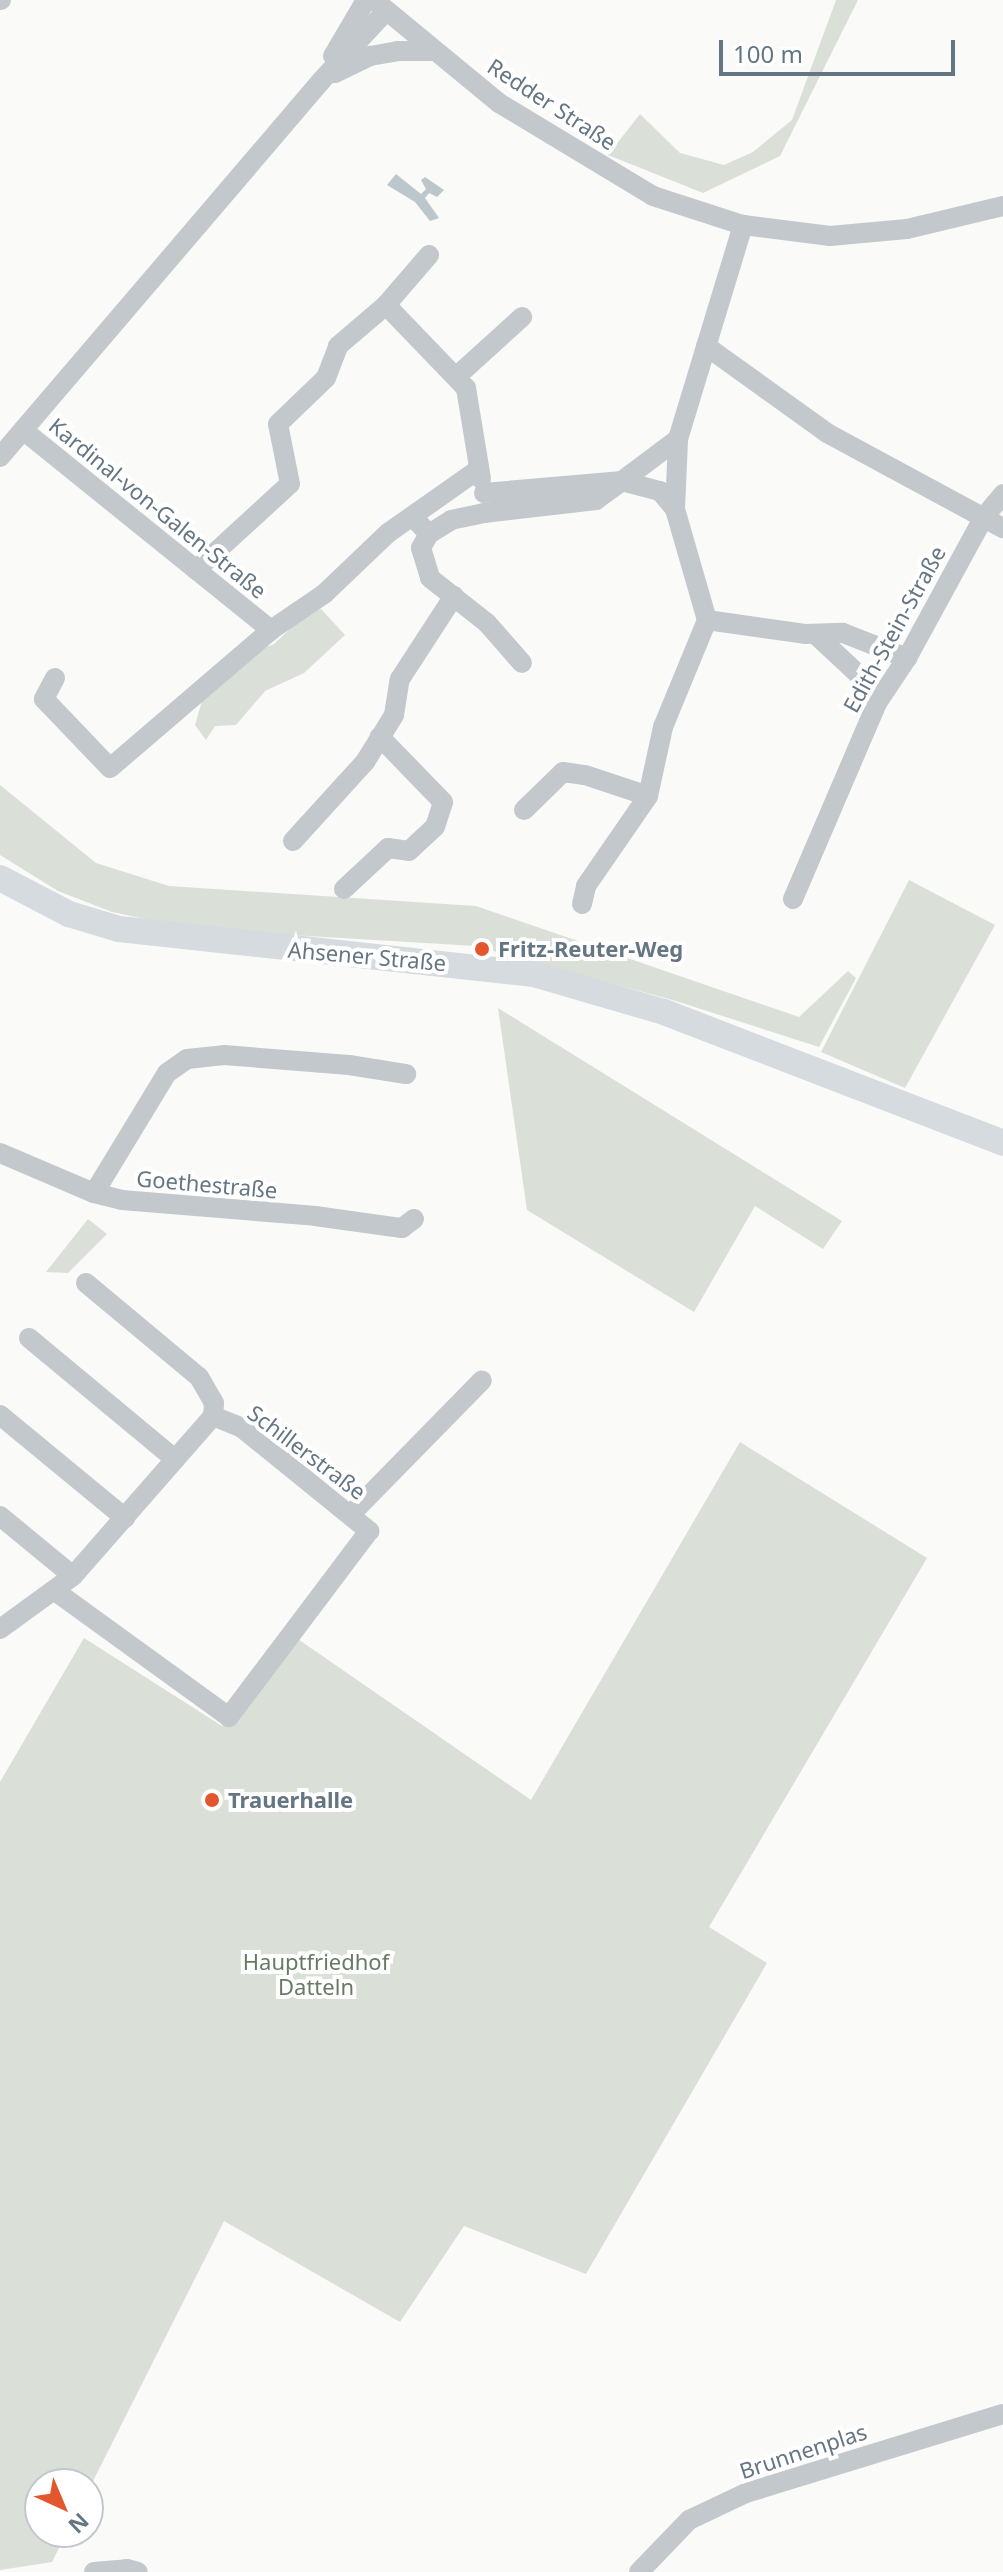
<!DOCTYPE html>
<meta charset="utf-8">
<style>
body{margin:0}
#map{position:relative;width:1003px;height:2572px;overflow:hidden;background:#fafaf8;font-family:"Noto Sans",sans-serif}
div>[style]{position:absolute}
.green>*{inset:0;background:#dadfd7}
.water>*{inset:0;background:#bbc7cb}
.minor>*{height:20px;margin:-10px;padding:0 10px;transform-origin:10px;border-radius:10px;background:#c3c8cc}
.major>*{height:26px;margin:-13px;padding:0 13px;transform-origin:13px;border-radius:13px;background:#d6dbdf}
.dots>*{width:22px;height:22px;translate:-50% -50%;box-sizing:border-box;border:4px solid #fff;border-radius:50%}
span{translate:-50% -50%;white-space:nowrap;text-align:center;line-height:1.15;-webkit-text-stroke:8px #fff;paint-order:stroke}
.street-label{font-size:22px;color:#657683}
.poi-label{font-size:22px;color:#657683;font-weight:700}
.left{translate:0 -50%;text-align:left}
.park-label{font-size:22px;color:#687a64}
.north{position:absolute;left:24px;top:2468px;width:80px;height:80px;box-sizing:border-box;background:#fff;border:2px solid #c1c8cd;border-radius:50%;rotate:136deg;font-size:22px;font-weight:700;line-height:32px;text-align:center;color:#657683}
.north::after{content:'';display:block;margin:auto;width:28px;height:36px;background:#e4572e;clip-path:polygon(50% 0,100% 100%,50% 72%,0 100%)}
.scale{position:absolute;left:719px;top:40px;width:236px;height:36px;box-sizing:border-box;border:4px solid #657683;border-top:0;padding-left:10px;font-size:24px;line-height:28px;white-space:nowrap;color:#657683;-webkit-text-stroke:6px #fff;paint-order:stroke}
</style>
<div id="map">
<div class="green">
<i style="clip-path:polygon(836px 0,858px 0,780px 156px,703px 193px,608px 155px,640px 114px,680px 153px,724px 165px,753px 152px,792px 120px)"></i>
<i style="clip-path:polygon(321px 609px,345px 635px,304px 673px,265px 691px,236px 725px,215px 726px,206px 740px,195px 725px,204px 694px,247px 655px,274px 644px,307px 613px)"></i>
<i style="clip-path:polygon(0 785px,96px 863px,169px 886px,476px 906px,799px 1017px,848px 971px,856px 978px,819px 1047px,676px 1001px,475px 946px,193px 929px,112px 912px,58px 891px,0 855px)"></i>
<i style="clip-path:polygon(909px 880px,995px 925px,905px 1088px,821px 1052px)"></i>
<i style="clip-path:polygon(498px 1008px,842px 1221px,823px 1249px,755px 1206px,694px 1312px,527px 1210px)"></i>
<i style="clip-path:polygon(88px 1219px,107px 1234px,68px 1273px,46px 1272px)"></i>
<i style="clip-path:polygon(740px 1442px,927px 1558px,709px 1927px,767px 1963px,586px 2274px,464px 2226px,400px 2322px,224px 2221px,88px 2491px,88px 2484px,40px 2484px,40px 2532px,67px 2532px,52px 2562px,0 2570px,0 1782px,84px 1638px,222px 1726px,292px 1635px,531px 1800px)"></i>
</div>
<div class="water">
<i style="clip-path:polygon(396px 174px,421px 194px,426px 189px,421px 180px,425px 177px,444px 190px,437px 197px,429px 193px,425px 198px,439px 218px,430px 221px,415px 202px,387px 185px)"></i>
</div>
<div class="minor">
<i style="left:0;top:0;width:1px"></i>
<i style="left:374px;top:0;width:162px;rotate:39.5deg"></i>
<i style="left:499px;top:103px;width:180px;rotate:31.1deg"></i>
<i style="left:653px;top:196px;width:95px;rotate:17.9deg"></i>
<i style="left:743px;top:225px;width:88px;rotate:7.2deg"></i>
<i style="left:830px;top:236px;width:77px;rotate:-5.2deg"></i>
<i style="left:907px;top:229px;width:99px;rotate:-13.5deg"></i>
<i style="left:333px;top:56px;width:65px;rotate:-59.5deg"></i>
<i style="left:335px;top:73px;width:39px;rotate:-26deg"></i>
<i style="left:370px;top:56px;width:27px;rotate:-10deg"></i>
<i style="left:397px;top:51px;width:38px"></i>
<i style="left:386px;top:305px;width:115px;rotate:46.1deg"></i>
<i style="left:466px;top:388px;width:92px;rotate:80.6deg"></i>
<i style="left:706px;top:346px;width:149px;rotate:35.7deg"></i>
<i style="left:827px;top:433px;width:200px;rotate:28.4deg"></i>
<i style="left:457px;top:376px;width:88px;rotate:-42.2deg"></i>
<i style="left:23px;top:430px;width:319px;rotate:38.9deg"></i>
<i style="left:271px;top:630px;width:64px;rotate:-34.2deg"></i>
<i style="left:324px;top:594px;width:88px;rotate:-43.6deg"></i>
<i style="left:388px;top:533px;width:111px;rotate:-35.1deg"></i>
<i style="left:0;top:457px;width:494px;rotate:-49.5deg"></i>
<i style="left:321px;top:81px;width:96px;rotate:-47.1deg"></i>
<i style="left:484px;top:493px;width:139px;rotate:-5deg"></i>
<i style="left:622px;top:481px;width:70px;rotate:-36.9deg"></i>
<i style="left:678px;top:439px;width:224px;rotate:-73.1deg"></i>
<i style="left:413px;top:517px;width:23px;rotate:47deg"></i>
<i style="left:429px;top:534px;width:26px;rotate:-32deg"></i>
<i style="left:451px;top:520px;width:34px;rotate:-12deg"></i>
<i style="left:484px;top:513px;width:113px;rotate:-6.6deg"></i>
<i style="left:596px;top:500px;width:32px;rotate:-36deg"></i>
<i style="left:622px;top:481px;width:39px;rotate:15deg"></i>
<i style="left:660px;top:491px;width:23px;rotate:50deg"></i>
<i style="left:429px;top:534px;width:16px;rotate:120deg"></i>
<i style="left:421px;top:548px;width:31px;rotate:73deg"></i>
<i style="left:430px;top:578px;width:73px;rotate:38.3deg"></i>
<i style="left:487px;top:623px;width:53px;rotate:48.8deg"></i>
<i style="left:196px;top:570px;width:127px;rotate:-42.5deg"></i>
<i style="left:290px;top:484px;width:61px;rotate:-101.3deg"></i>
<i style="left:278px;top:424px;width:66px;rotate:-43.8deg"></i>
<i style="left:326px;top:378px;width:34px;rotate:-69deg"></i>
<i style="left:338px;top:346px;width:63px;rotate:-40.5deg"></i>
<i style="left:386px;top:305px;width:66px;rotate:-49.3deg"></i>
<i style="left:707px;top:620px;width:99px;rotate:8.1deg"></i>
<i style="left:805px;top:634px;width:38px;rotate:-2deg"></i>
<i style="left:843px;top:633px;width:69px;rotate:21.3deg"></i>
<i style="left:815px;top:634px;width:62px;rotate:43deg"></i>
<i style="left:860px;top:676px;width:32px;rotate:58deg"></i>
<i style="left:55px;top:678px;width:24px;rotate:118deg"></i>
<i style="left:44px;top:699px;width:95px;rotate:46.3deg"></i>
<i style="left:110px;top:768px;width:212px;rotate:-40.6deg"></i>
<i style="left:524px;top:810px;width:54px;rotate:-44.3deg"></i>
<i style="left:563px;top:772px;width:22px;rotate:8deg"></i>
<i style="left:585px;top:775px;width:66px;rotate:18.4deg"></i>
<i style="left:293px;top:841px;width:107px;rotate:-47.7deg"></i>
<i style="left:365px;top:762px;width:55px;rotate:-58.3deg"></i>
<i style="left:394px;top:715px;width:36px;rotate:-81deg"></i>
<i style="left:400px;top:679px;width:99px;rotate:-57deg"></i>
<i style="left:344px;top:889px;width:60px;rotate:-43deg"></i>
<i style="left:388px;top:848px;width:21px;rotate:8deg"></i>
<i style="left:409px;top:851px;width:35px;rotate:-43deg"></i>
<i style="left:435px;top:827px;width:26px;rotate:-72deg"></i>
<i style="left:443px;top:802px;width:91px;rotate:-134.1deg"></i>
<i style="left:793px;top:899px;width:213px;rotate:-66.8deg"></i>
<i style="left:877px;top:703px;width:54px;rotate:-56.3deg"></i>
<i style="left:907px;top:658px;width:161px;rotate:-61.4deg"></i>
<i style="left:984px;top:517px;width:30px;rotate:-50deg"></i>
<i style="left:582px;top:904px;width:18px;rotate:-77deg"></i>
<i style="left:586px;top:886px;width:109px;rotate:-55.4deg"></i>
<i style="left:648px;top:796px;width:71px;rotate:-77.7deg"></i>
<i style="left:663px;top:727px;width:116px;rotate:-67.6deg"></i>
<i style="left:707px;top:620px;width:116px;rotate:-106.1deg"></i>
<i style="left:675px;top:509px;width:70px;rotate:-87.5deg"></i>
<i style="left:0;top:1153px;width:102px;rotate:23.1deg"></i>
<i style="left:94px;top:1193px;width:29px;rotate:14deg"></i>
<i style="left:122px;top:1200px;width:194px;rotate:4.7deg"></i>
<i style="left:315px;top:1216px;width:88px;rotate:7.9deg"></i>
<i style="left:402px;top:1228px;width:15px;rotate:-37deg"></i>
<i style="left:94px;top:1193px;width:140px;rotate:-58.7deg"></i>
<i style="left:167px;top:1073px;width:24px;rotate:-35deg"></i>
<i style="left:187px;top:1059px;width:37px;rotate:-6deg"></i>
<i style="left:224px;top:1055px;width:125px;rotate:4.6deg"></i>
<i style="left:349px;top:1065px;width:58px;rotate:9deg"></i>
<i style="left:86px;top:1283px;width:147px;rotate:39.8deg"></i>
<i style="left:199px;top:1377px;width:30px;rotate:60deg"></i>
<i style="left:214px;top:1403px;width:13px;rotate:94deg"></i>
<i style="left:29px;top:1338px;width:190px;rotate:39.7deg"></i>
<i style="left:0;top:1415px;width:162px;rotate:39.5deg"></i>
<i style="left:351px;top:1514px;width:187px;rotate:-45.6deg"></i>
<i style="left:0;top:1516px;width:94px;rotate:39.4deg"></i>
<i style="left:0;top:1629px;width:90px;rotate:-36deg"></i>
<i style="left:73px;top:1576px;width:213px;rotate:-48.8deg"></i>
<i style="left:213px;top:1416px;width:31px;rotate:22deg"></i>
<i style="left:242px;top:1428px;width:164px;rotate:39deg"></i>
<i style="left:369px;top:1531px;width:233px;rotate:127deg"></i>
<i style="left:229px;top:1717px;width:215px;rotate:-144.1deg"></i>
<i style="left:94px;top:2572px;width:33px;rotate:-5deg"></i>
<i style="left:127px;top:2569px;width:11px;rotate:15deg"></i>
<i style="left:639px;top:2572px;width:72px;rotate:-46.1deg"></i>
<i style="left:689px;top:2520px;width:63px;rotate:-25.3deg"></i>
<i style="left:746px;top:2493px;width:269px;rotate:-17.1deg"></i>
</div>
<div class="major">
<i style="left:0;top:878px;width:78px;rotate:27.6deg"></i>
<i style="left:69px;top:914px;width:52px;rotate:16.7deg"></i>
<i style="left:119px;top:929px;width:417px;rotate:6.2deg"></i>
<i style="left:534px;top:974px;width:135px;rotate:16.3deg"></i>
<i style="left:664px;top:1012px;width:363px;rotate:21.1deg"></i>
</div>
<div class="dots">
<i style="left:482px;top:949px;background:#e4572e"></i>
<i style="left:212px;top:1800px;background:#e4572e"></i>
</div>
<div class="street-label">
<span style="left:552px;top:104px;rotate:33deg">Redder Straße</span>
<span style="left:158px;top:508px;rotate:39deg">Kardinal-von-Galen-Straße</span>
<span style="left:894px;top:629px;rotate:-61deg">Edith-Stein-Straße</span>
<span style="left:367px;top:956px;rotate:5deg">Ahsener Straße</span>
<span style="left:207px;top:1184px;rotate:5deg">Goethestraße</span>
<span style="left:307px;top:1452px;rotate:37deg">Schillerstraße</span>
<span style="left:803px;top:2451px;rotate:-18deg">Brunnenplas</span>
</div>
<div class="poi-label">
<span class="left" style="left:498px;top:949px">Fritz-Reuter-Weg</span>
<span class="left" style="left:228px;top:1800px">Trauerhalle</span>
</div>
<div class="park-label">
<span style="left:316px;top:1974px">Hauptfriedhof<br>Datteln</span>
</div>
<div class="north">N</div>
<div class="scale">100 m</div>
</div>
